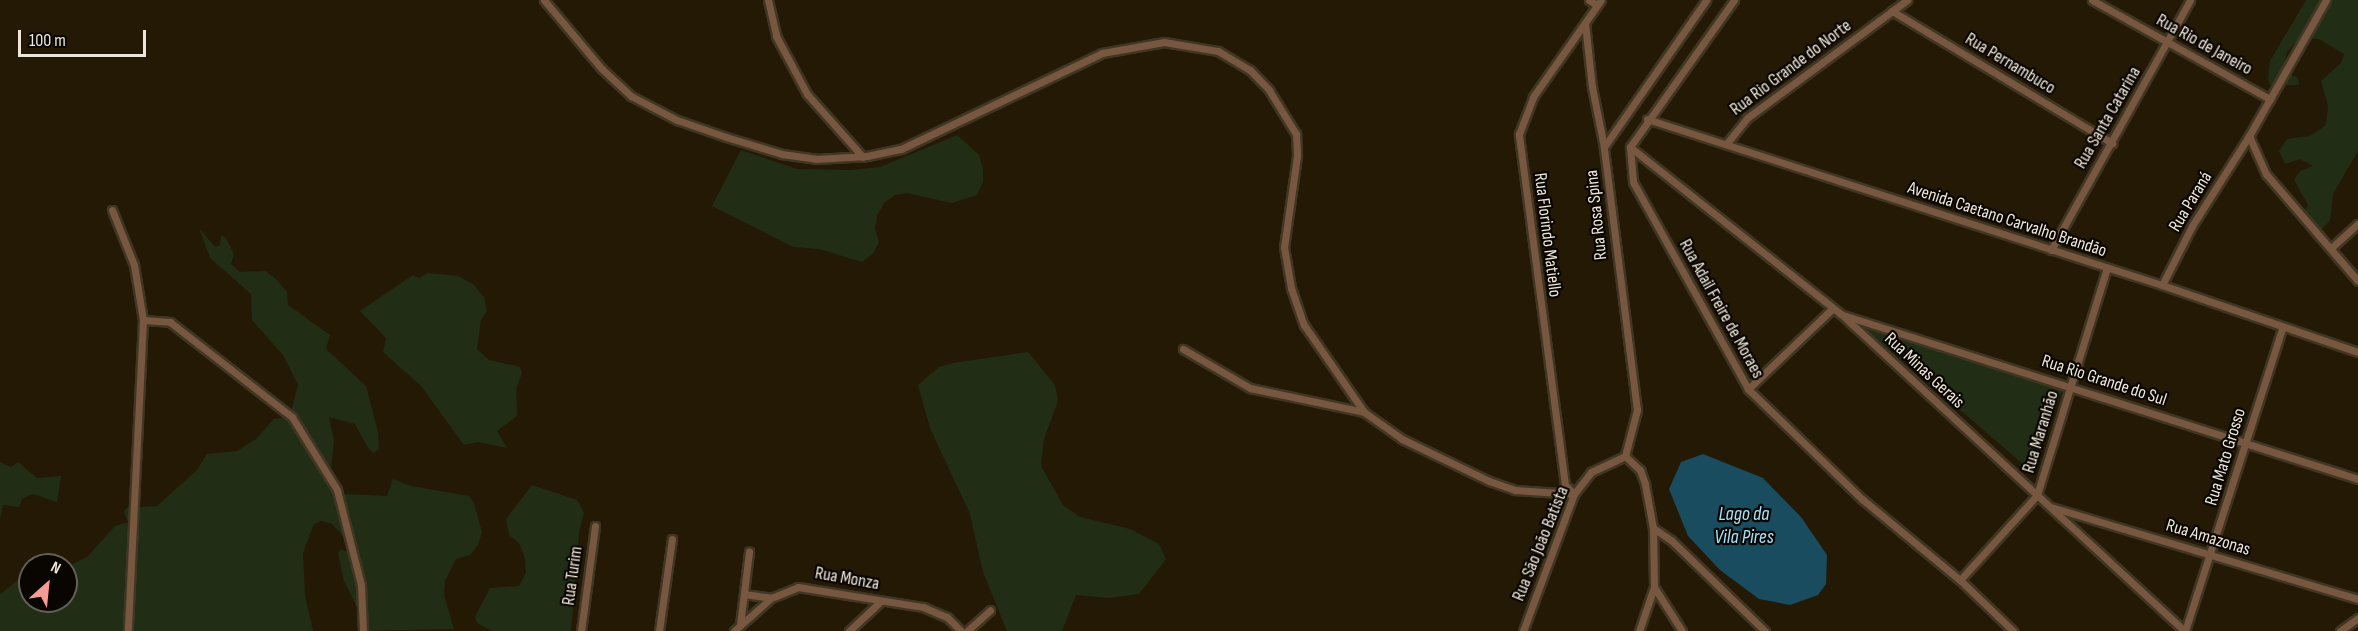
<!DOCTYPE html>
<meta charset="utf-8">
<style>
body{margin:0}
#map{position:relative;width:2358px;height:631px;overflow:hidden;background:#241905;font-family:"Sofia Sans Condensed",sans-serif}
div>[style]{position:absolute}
.green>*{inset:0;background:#212e15}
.water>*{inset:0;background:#184c5e}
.roads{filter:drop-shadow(2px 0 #403623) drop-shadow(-2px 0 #403623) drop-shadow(0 2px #403623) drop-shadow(0 -2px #403623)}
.minor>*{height:7px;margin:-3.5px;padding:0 3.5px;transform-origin:3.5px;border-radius:3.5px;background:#77573f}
span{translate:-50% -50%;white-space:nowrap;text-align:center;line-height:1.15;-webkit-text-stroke:4.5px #090501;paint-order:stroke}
.street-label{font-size:18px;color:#eee6da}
.water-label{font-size:20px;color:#a2e2fc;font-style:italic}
.north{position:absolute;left:18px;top:553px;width:60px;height:60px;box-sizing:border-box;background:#090501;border:2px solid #655f58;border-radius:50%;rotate:27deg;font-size:16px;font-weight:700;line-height:24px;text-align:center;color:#eee6da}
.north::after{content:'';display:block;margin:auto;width:21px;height:27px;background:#f59c94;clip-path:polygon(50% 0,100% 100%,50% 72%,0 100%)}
.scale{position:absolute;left:18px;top:30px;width:128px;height:27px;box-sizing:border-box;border:3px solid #eee6da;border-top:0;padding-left:8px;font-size:18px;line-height:21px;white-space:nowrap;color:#eee6da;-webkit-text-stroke:4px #090501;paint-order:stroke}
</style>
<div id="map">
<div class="green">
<i style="clip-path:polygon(2306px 0,2358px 0,2358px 151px,2333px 194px,2330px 221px,2319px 231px,2305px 211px,2308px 205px,2294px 180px,2300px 171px,2313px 166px,2300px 159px,2285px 164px,2279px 151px,2287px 139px,2310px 136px,2326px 125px,2328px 106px,2321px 81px,2341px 63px,2344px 54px,2319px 39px,2300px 38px,2287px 52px,2283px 71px,2298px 78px,2299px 85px,2270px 85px,2268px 78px,2270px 61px)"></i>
<i style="clip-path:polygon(957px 135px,979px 155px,983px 169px,983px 182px,977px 195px,952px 203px,907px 193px,895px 195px,884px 203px,877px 216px,875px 228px,879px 242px,873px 254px,862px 262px,819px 249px,793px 247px,712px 206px,741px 150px,797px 169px,851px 170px,880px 167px)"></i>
<i style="clip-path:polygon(199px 228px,215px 247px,220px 245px,221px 235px,226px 238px,234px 254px,231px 264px,240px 272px,265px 271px,276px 279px,287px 292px,288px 305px,330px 335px,326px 349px,366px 386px,378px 432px,379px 449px,374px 453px,368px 448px,355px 424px,329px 417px,334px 440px,329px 486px,344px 494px,387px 496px,393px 479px,411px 486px,469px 496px,474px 503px,482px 532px,478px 545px,470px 555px,456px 559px,445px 581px,444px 595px,454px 629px,359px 631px,363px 620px,344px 581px,338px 553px,341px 549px,354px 555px,356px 550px,332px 524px,321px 521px,314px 524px,303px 553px,305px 596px,313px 631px,0 631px,0 594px,25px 575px,30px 577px,30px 601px,66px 601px,66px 567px,87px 557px,115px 526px,128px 522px,124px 512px,126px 508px,157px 506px,197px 470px,207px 454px,237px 451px,256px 439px,274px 419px,290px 416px,298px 385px,283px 355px,252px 320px,251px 294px,210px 258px)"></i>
<i style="clip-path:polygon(427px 273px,458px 276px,474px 285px,484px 297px,487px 311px,481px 320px,477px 349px,489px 360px,520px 367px,522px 373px,516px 389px,517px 416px,497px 431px,507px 448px,478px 442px,464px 445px,421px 386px,383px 352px,386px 338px,360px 311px,413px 275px,419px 278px)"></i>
<i style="clip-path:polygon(1859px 323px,2064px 386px,2031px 471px)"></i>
<i style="clip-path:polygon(1028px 352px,1055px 385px,1058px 401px,1044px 439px,1041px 466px,1063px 505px,1080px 517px,1130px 529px,1159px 544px,1166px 559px,1139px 594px,1109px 598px,1076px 595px,1062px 631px,1007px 631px,983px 572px,970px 514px,930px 428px,918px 385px,939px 367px,953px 363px)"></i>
<i style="clip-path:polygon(0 462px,11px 467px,18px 462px,37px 478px,61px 476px,57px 502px,33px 494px,22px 499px,19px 507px,3px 505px,0 520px)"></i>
<i style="clip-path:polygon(532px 485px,577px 500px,584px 512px,579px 533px,571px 631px,492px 631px,477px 623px,475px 617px,490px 588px,519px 586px,526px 573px,525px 558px,519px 543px,509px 535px,506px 519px)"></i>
</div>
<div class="water">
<i style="clip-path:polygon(1703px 454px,1763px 478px,1801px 517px,1827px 555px,1826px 584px,1818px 595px,1790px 605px,1759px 599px,1720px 570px,1688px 536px,1669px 489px,1681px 462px)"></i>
</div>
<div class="roads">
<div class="minor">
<i style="left:544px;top:0;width:90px;rotate:50deg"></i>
<i style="left:602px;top:69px;width:40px;rotate:43deg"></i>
<i style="left:631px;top:96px;width:52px;rotate:27.6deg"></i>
<i style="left:677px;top:120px;width:52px;rotate:19.1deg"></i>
<i style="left:726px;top:137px;width:59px;rotate:16.9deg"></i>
<i style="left:782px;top:154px;width:34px;rotate:8deg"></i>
<i style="left:816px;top:159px;width:51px;rotate:-3.4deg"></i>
<i style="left:867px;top:156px;width:35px;rotate:-12deg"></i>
<i style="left:901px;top:149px;width:223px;rotate:-25.5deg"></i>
<i style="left:1102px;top:53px;width:63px;rotate:-10.1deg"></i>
<i style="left:1164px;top:42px;width:55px;rotate:9.5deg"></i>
<i style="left:1218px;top:51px;width:37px;rotate:31deg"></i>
<i style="left:1250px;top:70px;width:28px;rotate:46deg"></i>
<i style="left:1269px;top:90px;width:52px;rotate:58.5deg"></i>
<i style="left:1296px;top:134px;width:22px;rotate:87deg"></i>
<i style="left:1297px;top:156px;width:92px;rotate:98.1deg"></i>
<i style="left:1284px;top:247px;width:42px;rotate:80.3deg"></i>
<i style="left:1291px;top:288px;width:39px;rotate:71deg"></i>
<i style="left:1304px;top:325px;width:106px;rotate:55.4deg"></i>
<i style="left:1364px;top:412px;width:47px;rotate:35.4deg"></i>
<i style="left:1402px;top:439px;width:97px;rotate:25.8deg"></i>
<i style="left:1489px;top:481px;width:28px;rotate:19deg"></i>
<i style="left:1515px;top:490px;width:59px;rotate:3.9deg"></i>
<i style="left:768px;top:0;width:37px;rotate:77deg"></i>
<i style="left:776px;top:36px;width:66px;rotate:61.9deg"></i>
<i style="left:807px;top:94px;width:84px;rotate:48.4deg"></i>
<i style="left:1589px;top:0;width:9px;rotate:32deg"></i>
<i style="left:1734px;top:0;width:180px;rotate:125.3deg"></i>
<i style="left:1630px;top:147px;width:35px;rotate:85deg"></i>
<i style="left:1633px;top:182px;width:237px;rotate:60.9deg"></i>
<i style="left:1748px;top:389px;width:158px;rotate:44deg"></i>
<i style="left:1862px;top:499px;width:127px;rotate:39.6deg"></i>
<i style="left:1960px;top:580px;width:74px;rotate:43.9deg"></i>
<i style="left:2092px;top:0;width:204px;rotate:29.1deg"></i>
<i style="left:1892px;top:11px;width:257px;rotate:31deg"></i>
<i style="left:1585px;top:23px;width:64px;rotate:83.8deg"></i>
<i style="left:1592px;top:87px;width:61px;rotate:78.7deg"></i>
<i style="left:1647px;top:119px;width:541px;rotate:17.87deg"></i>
<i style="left:2162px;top:285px;width:207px;rotate:18.9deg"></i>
<i style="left:2249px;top:136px;width:42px;rotate:65.9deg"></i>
<i style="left:2266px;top:174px;width:141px;rotate:49.3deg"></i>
<i style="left:1727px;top:143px;width:32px;rotate:-51deg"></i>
<i style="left:1747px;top:118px;width:199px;rotate:-36.4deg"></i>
<i style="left:1630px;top:147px;width:269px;rotate:38.4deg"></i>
<i style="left:1841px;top:314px;width:468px;rotate:42.7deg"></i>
<i style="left:112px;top:210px;width:59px;rotate:68.2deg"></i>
<i style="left:134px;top:265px;width:56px;rotate:80.7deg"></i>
<i style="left:143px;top:320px;width:311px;rotate:92.8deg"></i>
<i style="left:2331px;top:248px;width:36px;rotate:-42deg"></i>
<i style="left:2051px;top:250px;width:286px;rotate:-60.9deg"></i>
<i style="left:2162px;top:285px;width:66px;rotate:-63deg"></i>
<i style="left:2192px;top:226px;width:107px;rotate:-57.7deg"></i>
<i style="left:2249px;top:136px;width:156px;rotate:-60.5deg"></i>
<i style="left:1843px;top:315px;width:540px;rotate:17.66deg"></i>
<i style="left:143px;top:320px;width:27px;rotate:4deg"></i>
<i style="left:170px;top:322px;width:155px;rotate:37.9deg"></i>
<i style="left:292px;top:417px;width:86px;rotate:58.3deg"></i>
<i style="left:337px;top:490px;width:98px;rotate:75.8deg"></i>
<i style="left:361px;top:585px;width:46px;rotate:87.5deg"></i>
<i style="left:1183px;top:349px;width:78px;rotate:30.2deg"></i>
<i style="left:1250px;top:388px;width:116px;rotate:11.9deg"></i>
<i style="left:1748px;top:389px;width:116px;rotate:-43.6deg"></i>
<i style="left:1625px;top:456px;width:48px;rotate:-75.4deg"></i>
<i style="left:1637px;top:410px;width:265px;rotate:-97.2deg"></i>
<i style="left:1604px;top:147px;width:179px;rotate:-55.2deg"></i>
<i style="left:1625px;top:456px;width:21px;rotate:43deg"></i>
<i style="left:1640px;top:470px;width:15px;rotate:70deg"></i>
<i style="left:1645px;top:484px;width:45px;rotate:79.7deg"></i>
<i style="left:1653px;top:528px;width:59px;rotate:89deg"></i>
<i style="left:1654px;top:587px;width:46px;rotate:108.8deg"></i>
<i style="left:1574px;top:494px;width:13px;rotate:-135deg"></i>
<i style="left:1565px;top:485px;width:354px;rotate:-97.5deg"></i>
<i style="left:1519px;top:134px;width:40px;rotate:-69deg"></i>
<i style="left:1533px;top:97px;width:118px;rotate:-55deg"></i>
<i style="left:2051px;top:507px;width:320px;rotate:16.7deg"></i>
<i style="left:1653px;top:528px;width:22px;rotate:34deg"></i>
<i style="left:1671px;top:540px;width:131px;rotate:44.1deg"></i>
<i style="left:1960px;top:580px;width:115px;rotate:-47.8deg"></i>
<i style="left:2037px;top:495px;width:238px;rotate:-72.9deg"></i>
<i style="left:1654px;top:587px;width:52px;rotate:57.5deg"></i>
<i style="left:744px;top:594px;width:27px;rotate:8deg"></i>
<i style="left:740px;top:625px;width:74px;rotate:-83deg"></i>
<i style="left:581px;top:631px;width:106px;rotate:-82.4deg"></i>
<i style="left:659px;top:631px;width:93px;rotate:-82deg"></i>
<i style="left:734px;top:631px;width:50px;rotate:-41.7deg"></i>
<i style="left:771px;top:598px;width:29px;rotate:-22deg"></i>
<i style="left:798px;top:587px;width:127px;rotate:9.1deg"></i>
<i style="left:923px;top:607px;width:26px;rotate:23deg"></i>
<i style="left:947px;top:617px;width:20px;rotate:45deg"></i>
<i style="left:849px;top:631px;width:44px;rotate:-43.2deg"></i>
<i style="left:967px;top:631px;width:31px;rotate:-42deg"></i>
<i style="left:1523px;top:631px;width:146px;rotate:-69.6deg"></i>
<i style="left:1574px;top:494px;width:28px;rotate:-52deg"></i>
<i style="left:1591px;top:472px;width:38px;rotate:-25deg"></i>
<i style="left:2185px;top:631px;width:320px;rotate:-72.2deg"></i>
<i style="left:2340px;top:631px;width:22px;rotate:-36deg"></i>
</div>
</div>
<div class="street-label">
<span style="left:2204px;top:45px;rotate:29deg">Rua Rio de Janeiro</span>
<span style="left:2010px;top:64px;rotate:31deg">Rua Pernambuco</span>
<span style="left:1791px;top:68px;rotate:-37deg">Rua Rio Grande do Norte</span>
<span style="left:2108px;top:118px;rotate:-60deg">Rua Santa Catarina</span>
<span style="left:2191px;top:202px;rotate:-59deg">Rua Paraná</span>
<span style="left:1597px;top:215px;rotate:-96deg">Rua Rosa Spina</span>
<span style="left:2007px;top:220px;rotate:18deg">Avenida Caetano Carvalho Brandão</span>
<span style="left:1547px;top:235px;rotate:83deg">Rua Florindo Matiello</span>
<span style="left:1721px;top:309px;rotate:61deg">Rua Adail Freire de Moraes</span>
<span style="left:1924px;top:371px;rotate:43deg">Rua Minas Gerais</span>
<span style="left:2104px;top:381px;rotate:18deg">Rua Rio Grande do Sul</span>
<span style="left:2041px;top:432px;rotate:-73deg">Rua Maranhão</span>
<span style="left:2226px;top:457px;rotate:-73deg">Rua Mato Grosso</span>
<span style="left:2208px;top:538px;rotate:17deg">Rua Amazonas</span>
<span style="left:1541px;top:544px;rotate:-68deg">Rua São João Batista</span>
<span style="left:573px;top:576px;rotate:-82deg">Rua Turim</span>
<span style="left:847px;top:579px;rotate:10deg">Rua Monza</span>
</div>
<div class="water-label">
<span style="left:1744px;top:526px">Lago da<br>Vila Pires</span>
</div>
<div class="north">N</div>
<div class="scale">100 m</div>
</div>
